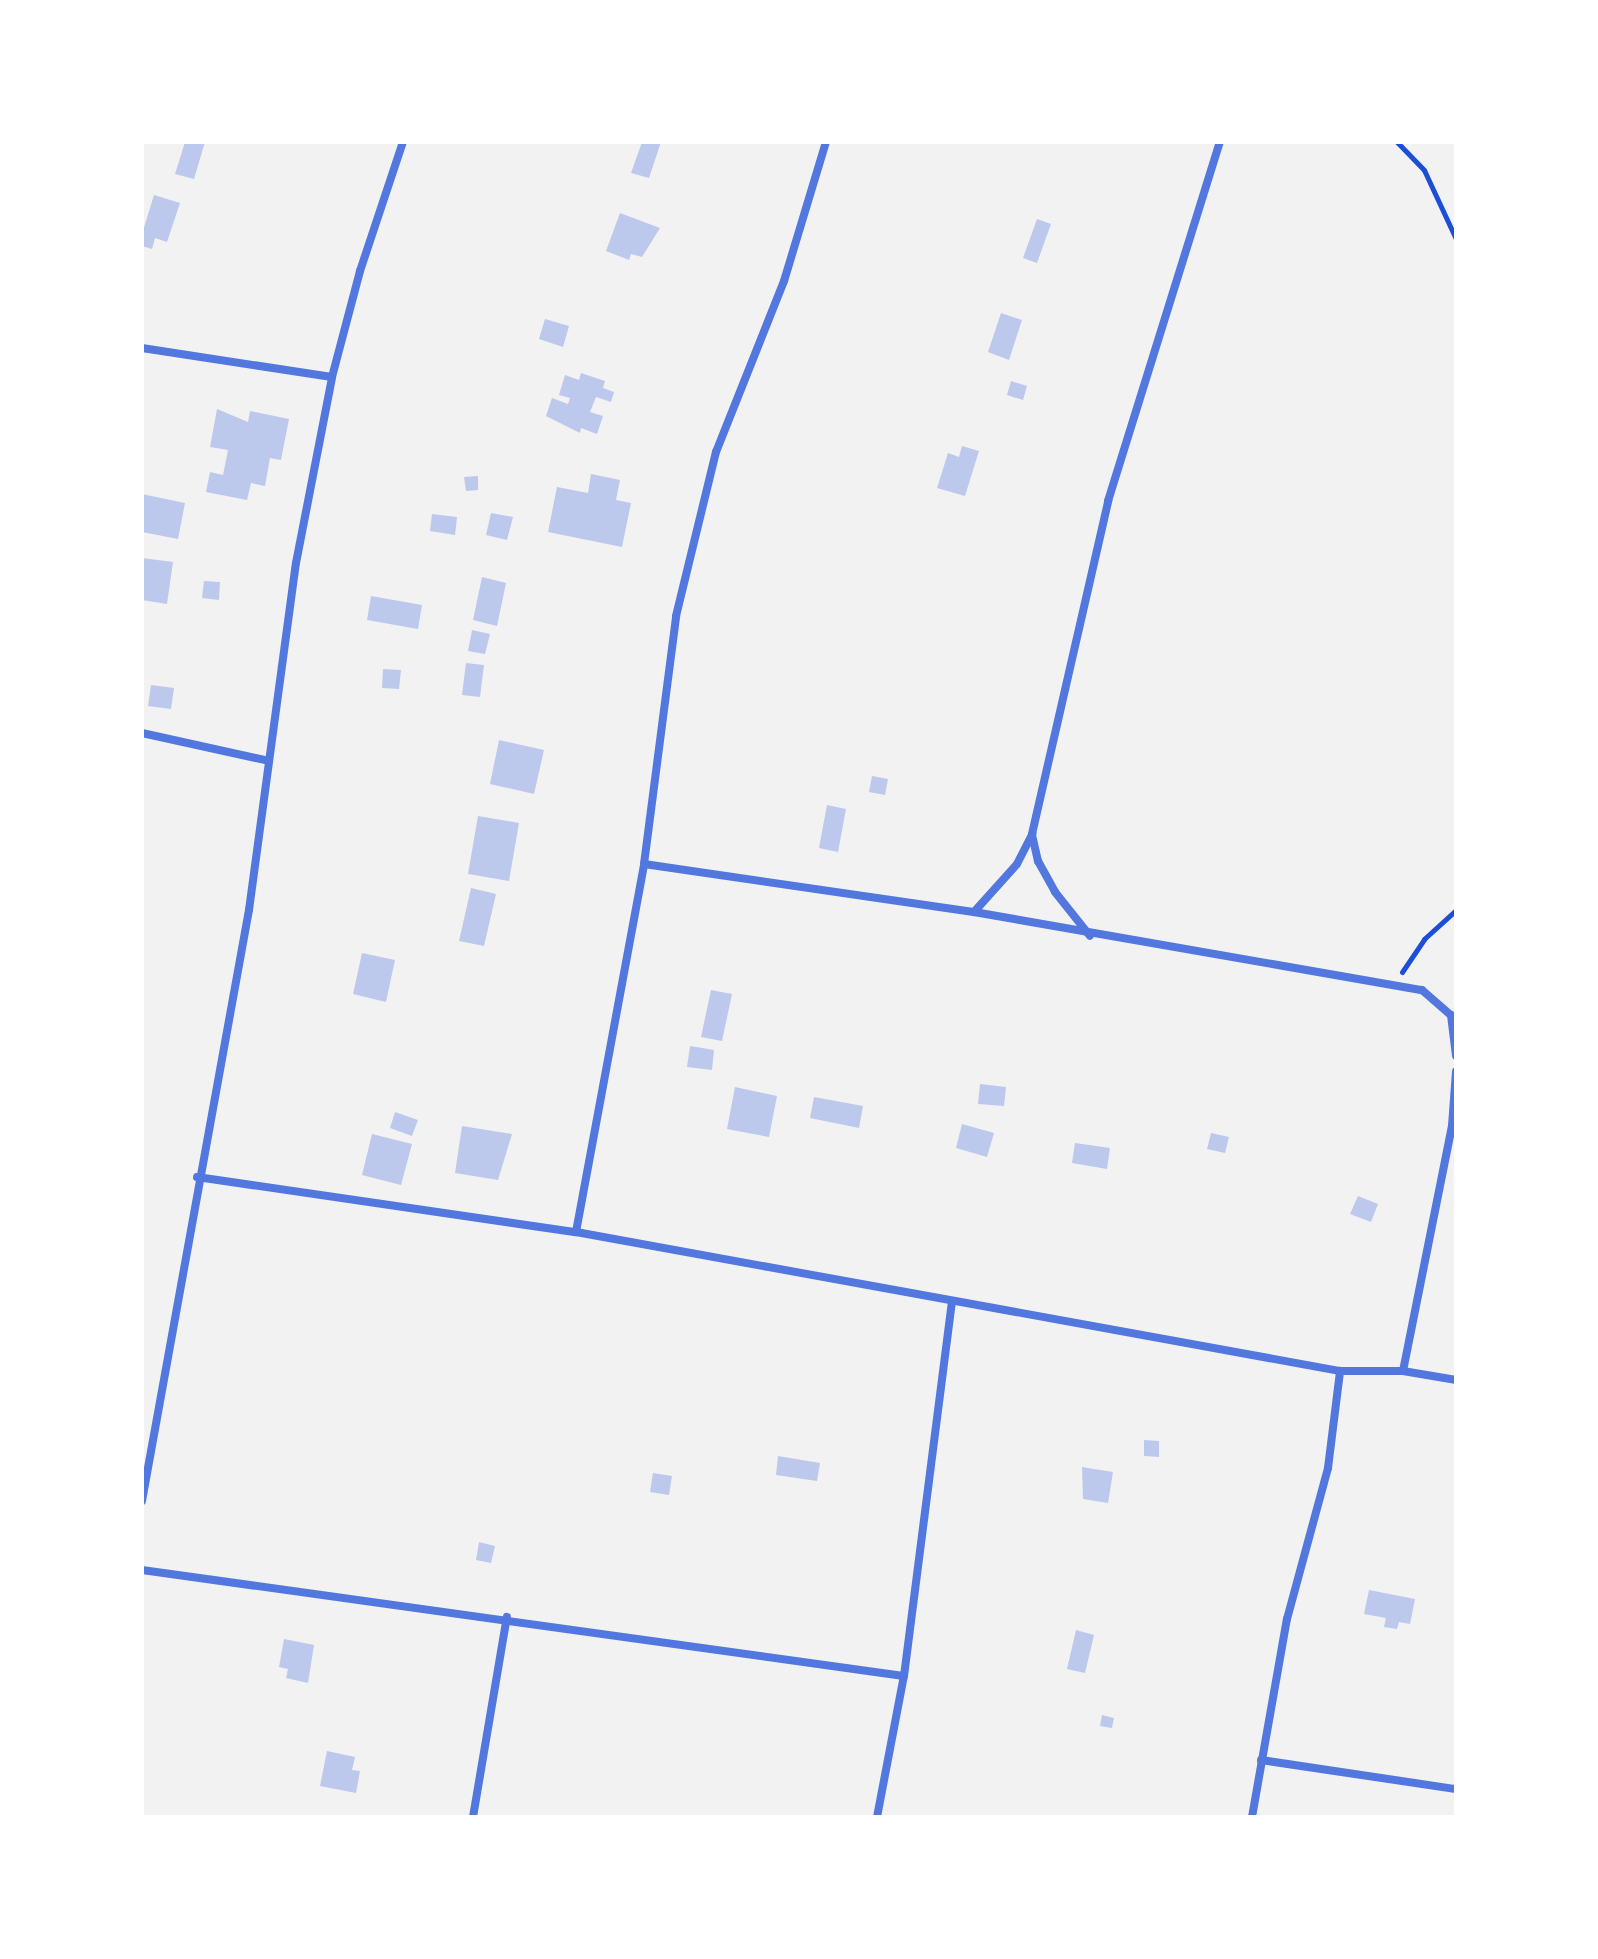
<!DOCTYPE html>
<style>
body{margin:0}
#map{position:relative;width:1598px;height:1959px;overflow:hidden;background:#f2f2f2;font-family:"Open Sans",sans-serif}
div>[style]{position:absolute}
.building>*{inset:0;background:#bdc9ec}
.path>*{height:5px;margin:-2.5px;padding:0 2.5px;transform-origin:2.5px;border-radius:2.5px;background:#1d4ed8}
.minor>*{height:8px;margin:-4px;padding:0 4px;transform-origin:4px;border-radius:4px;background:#5277de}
span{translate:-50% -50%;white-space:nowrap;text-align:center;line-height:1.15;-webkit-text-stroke:8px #fff;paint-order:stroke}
.frame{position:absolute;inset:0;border:144px solid #fff;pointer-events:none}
</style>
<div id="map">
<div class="building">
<i style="clip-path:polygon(185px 142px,205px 142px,194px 179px,175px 174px)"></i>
<i style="clip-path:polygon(642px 142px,661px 142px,649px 178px,631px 173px)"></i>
<i style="clip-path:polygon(154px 195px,180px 203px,167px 242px,155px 238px,152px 249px,142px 246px,142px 234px)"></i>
<i style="clip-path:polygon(620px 213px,660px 228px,642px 257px,631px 254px,629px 260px,606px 251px)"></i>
<i style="clip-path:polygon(1037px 219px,1051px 224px,1037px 263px,1023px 258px)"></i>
<i style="clip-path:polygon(1001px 313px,1022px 320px,1009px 360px,988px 352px)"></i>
<i style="clip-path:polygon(545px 319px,569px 326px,563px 347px,539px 339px)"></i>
<i style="clip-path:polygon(581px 373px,605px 381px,603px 388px,614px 392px,611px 402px,596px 397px,590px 412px,603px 416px,597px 434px,581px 428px,580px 433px,546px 416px,552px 398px,568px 404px,570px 398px,559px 395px,565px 375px,579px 380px)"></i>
<i style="clip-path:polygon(1011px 381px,1027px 386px,1023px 400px,1007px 395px)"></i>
<i style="clip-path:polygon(217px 409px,248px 422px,250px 411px,289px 419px,281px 460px,270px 458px,265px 486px,251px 483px,247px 500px,206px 492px,210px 472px,223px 475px,228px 450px,210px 447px)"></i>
<i style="clip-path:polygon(962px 446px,979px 451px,965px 496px,937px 488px,948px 453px,959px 457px)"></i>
<i style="clip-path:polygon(591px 474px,620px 480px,616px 500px,631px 503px,622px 547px,548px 532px,557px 487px,588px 493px)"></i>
<i style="clip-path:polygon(478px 476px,478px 490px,466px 491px,464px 477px)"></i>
<i style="clip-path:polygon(142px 494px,185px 503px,178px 539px,142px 532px)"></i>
<i style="clip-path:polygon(491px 513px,513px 517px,507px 540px,486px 535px)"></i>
<i style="clip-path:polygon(432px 514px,457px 517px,455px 535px,430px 531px)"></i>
<i style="clip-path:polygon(142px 558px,173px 562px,167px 604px,142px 600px)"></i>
<i style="clip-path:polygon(482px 577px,506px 583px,497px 626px,473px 620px)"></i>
<i style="clip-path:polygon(204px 581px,220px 582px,219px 600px,202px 598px)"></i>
<i style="clip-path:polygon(371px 596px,422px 605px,418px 629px,367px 620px)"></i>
<i style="clip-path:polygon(472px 630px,490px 634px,485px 654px,468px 651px)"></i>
<i style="clip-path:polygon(466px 663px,484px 665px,480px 697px,462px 695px)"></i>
<i style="clip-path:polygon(383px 669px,401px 670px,399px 689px,382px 688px)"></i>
<i style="clip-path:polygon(151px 685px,174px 688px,171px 709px,148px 706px)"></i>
<i style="clip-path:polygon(499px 740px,544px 750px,534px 794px,490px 784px)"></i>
<i style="clip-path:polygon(872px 776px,888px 779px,885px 795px,869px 792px)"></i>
<i style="clip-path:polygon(827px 805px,846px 809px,838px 852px,819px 848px)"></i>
<i style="clip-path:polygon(478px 816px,519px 823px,509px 881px,468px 874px)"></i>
<i style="clip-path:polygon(471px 888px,496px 894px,484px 946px,459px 941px)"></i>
<i style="clip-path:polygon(362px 953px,395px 960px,386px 1002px,353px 994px)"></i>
<i style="clip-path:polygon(711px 990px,732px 994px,722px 1041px,701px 1037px)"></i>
<i style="clip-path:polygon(690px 1046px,714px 1050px,712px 1070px,687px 1067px)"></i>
<i style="clip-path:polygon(980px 1084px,1006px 1087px,1004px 1106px,978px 1104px)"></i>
<i style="clip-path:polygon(735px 1087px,777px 1096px,769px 1137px,727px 1129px)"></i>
<i style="clip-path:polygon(814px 1097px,863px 1106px,859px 1128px,810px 1118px)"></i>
<i style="clip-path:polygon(395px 1112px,418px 1120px,412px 1136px,390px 1128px)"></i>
<i style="clip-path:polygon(962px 1124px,994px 1133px,987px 1157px,956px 1148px)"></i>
<i style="clip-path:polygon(462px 1126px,512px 1134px,498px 1180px,455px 1173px)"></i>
<i style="clip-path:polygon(1211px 1133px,1229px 1137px,1225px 1153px,1207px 1149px)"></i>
<i style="clip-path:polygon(372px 1134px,412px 1144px,401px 1185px,362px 1175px)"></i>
<i style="clip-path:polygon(1075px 1143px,1110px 1148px,1107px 1169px,1072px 1163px)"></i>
<i style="clip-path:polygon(1358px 1196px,1378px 1204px,1371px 1222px,1350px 1214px)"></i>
<i style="clip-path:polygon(1144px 1440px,1159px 1441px,1159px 1457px,1144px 1456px)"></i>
<i style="clip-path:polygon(778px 1456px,820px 1463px,817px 1481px,776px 1475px)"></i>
<i style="clip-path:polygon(1082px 1467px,1113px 1472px,1108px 1503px,1083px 1499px)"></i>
<i style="clip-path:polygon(653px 1473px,672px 1476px,669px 1495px,650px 1492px)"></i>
<i style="clip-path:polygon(479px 1542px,495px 1546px,491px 1563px,476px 1560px)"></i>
<i style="clip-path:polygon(1369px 1590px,1415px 1599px,1410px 1624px,1399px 1622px,1397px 1629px,1384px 1627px,1386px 1618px,1364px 1614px)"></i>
<i style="clip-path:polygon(1076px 1630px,1094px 1635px,1085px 1673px,1067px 1669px)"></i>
<i style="clip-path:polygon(284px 1639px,314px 1645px,308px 1683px,286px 1678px,288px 1669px,279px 1667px)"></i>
<i style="clip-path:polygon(1102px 1715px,1114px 1718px,1112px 1728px,1100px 1726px)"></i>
<i style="clip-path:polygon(327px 1751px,355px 1757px,352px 1770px,360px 1771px,356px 1793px,320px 1786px)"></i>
</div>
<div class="path">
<i style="left:1397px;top:142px;width:39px;rotate:46deg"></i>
<i style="left:1424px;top:170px;width:76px;rotate:65.1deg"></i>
<i style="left:1402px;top:972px;width:40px;rotate:-56deg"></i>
<i style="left:1424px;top:939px;width:43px;rotate:-42.2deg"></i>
</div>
<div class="minor">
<i style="left:142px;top:348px;width:192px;rotate:8.7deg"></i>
<i style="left:142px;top:733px;width:130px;rotate:12.4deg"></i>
<i style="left:1032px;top:835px;width:27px;rotate:77deg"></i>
<i style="left:1038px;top:861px;width:35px;rotate:61deg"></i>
<i style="left:1055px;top:892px;width:56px;rotate:51.5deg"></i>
<i style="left:644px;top:864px;width:333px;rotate:8.3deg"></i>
<i style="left:974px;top:912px;width:455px;rotate:9.9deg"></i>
<i style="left:1422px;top:990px;width:38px;rotate:41deg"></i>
<i style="left:1451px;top:1015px;width:41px;rotate:83deg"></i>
<i style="left:974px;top:912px;width:64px;rotate:-48.1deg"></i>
<i style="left:1017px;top:864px;width:34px;rotate:-63deg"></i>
<i style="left:1032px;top:834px;width:342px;rotate:-77.1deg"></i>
<i style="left:1108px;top:501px;width:376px;rotate:-72.7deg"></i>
<i style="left:197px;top:1177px;width:383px;rotate:8.3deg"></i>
<i style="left:576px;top:1232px;width:777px;rotate:10.31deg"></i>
<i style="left:1340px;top:1371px;width:63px"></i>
<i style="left:1403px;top:1371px;width:54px;rotate:9.6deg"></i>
<i style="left:576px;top:1232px;width:374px;rotate:-79.5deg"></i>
<i style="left:644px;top:864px;width:250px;rotate:-82.6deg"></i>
<i style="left:676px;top:616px;width:169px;rotate:-76.3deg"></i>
<i style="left:716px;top:452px;width:184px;rotate:-68.3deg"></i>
<i style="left:784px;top:281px;width:145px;rotate:-73.2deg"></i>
<i style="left:1403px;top:1371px;width:250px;rotate:-78.7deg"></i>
<i style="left:1452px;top:1126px;width:55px;rotate:-85.8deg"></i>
<i style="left:142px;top:1501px;width:601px;rotate:-79.74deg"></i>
<i style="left:249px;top:910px;width:350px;rotate:-82.3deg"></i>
<i style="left:296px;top:563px;width:189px;rotate:-79deg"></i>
<i style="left:332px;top:377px;width:110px;rotate:-75.2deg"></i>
<i style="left:360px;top:271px;width:136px;rotate:-71.6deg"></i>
<i style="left:142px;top:1570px;width:769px;rotate:7.92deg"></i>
<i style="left:1261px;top:1760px;width:197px;rotate:8.5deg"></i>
<i style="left:473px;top:1817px;width:203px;rotate:-80.4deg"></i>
<i style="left:877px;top:1817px;width:144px;rotate:-79.2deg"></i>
<i style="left:904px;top:1676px;width:377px;rotate:-82.7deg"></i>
<i style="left:1252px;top:1817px;width:201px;rotate:-80deg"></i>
<i style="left:1287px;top:1619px;width:156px;rotate:-74.8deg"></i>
<i style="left:1328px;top:1468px;width:98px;rotate:-82.9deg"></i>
</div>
<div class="frame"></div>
</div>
